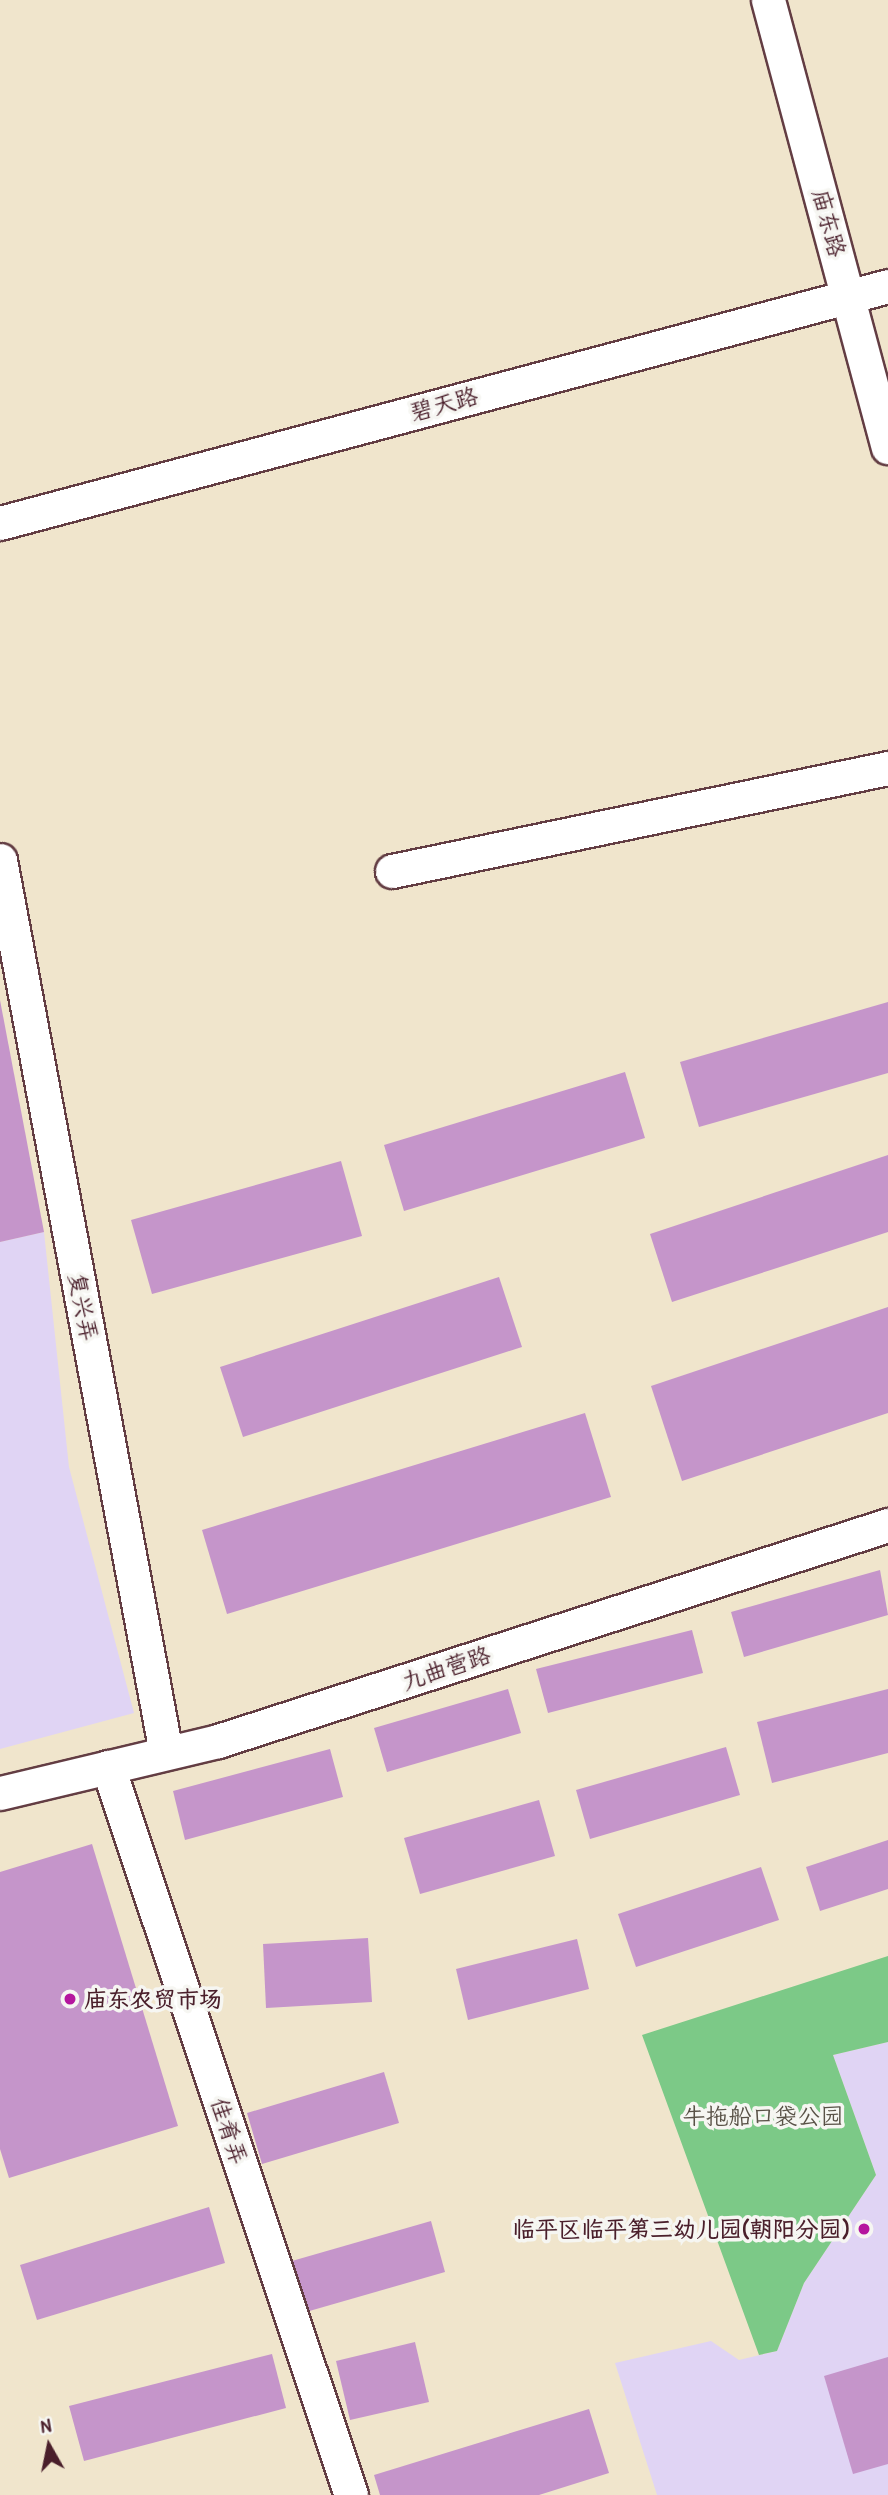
<!DOCTYPE html>
<meta charset="utf-8">
<style>
body{margin:0}
#map{position:relative;width:888px;height:2495px;overflow:hidden;background:#f0e5cc;font-family:"Patrick Hand","LXGW WenKai TC",sans-serif}
div>[style]{position:absolute}
.built>*{inset:0;background:#e0d4f4}
.green>*{inset:0;background:#7cc987}
.building>*{inset:0;background:#c595ca}
.roads{filter:drop-shadow(2px 0 #633d43) drop-shadow(-2px 0 #633d43) drop-shadow(0 2px #633d43) drop-shadow(0 -2px #633d43)}
.street>*{height:33px;margin:-16.5px;padding:0 16.5px;transform-origin:16.5px;border-radius:16.5px;background:#fff}
.dots>*{width:19px;height:19px;translate:-50% -50%;box-sizing:border-box;border:4px solid #f6f6f2;border-radius:50%}
span{translate:-50% -50%;white-space:nowrap;text-align:center;line-height:1.15;-webkit-text-stroke:7px #f6f6f2;paint-order:stroke}
.street-label{font-size:23px;color:#4a1f2b}
.poi-label{font-size:23px;color:#4a1f2b;font-weight:700}
.left{translate:0 -50%;text-align:left}
.right{translate:-100% -50%;text-align:right}
.park-label{font-size:23px;color:#595247}
.north{position:absolute;left:14px;top:2411px;width:70px;height:70px;-webkit-text-stroke:5px #f6f6f2;paint-order:stroke;rotate:351deg;font-size:19px;font-weight:700;line-height:28px;text-align:center;color:#4a1f2b}
.north::after{content:'';display:block;margin:auto;width:24px;height:32px;background:#4a1f2b;clip-path:polygon(50% 0,100% 100%,50% 72%,0 100%)}
</style>
<div id="map">
<div class="built">
<i style="clip-path:polygon(44px 1232px,69px 1467px,134px 1713px,0 1749px,0 1242px)"></i>
<i style="clip-path:polygon(888px 2042px,888px 2495px,657px 2495px,615px 2363px,711px 2341px,739px 2360px,777px 2351px,804px 2283px,876px 2175px,833px 2055px)"></i>
</div>
<div class="green">
<i style="clip-path:polygon(888px 1956px,888px 2042px,833px 2055px,876px 2175px,804px 2283px,777px 2351px,759px 2355px,642px 2035px)"></i>
</div>
<div class="building">
<i style="clip-path:polygon(0 1000px,44px 1232px,0 1242px)"></i>
<i style="clip-path:polygon(888px 1002px,888px 1073px,699px 1127px,680px 1062px)"></i>
<i style="clip-path:polygon(625px 1072px,645px 1138px,404px 1211px,384px 1145px)"></i>
<i style="clip-path:polygon(888px 1155px,888px 1232px,672px 1302px,650px 1234px)"></i>
<i style="clip-path:polygon(341px 1161px,362px 1236px,152px 1294px,131px 1220px)"></i>
<i style="clip-path:polygon(499px 1277px,522px 1347px,243px 1437px,220px 1367px)"></i>
<i style="clip-path:polygon(888px 1307px,888px 1413px,682px 1481px,651px 1386px)"></i>
<i style="clip-path:polygon(585px 1413px,611px 1497px,227px 1614px,202px 1530px)"></i>
<i style="clip-path:polygon(880px 1570px,888px 1615px,744px 1657px,731px 1612px)"></i>
<i style="clip-path:polygon(692px 1630px,703px 1673px,548px 1713px,536px 1669px)"></i>
<i style="clip-path:polygon(508px 1689px,521px 1733px,387px 1772px,374px 1728px)"></i>
<i style="clip-path:polygon(888px 1689px,888px 1753px,772px 1783px,757px 1722px)"></i>
<i style="clip-path:polygon(726px 1747px,740px 1795px,590px 1839px,576px 1790px)"></i>
<i style="clip-path:polygon(330px 1749px,343px 1797px,185px 1840px,173px 1791px)"></i>
<i style="clip-path:polygon(539px 1800px,555px 1856px,420px 1894px,404px 1838px)"></i>
<i style="clip-path:polygon(888px 1840px,888px 1889px,820px 1911px,806px 1867px)"></i>
<i style="clip-path:polygon(92px 1844px,178px 2126px,9px 2178px,0 2149px,0 1872px)"></i>
<i style="clip-path:polygon(761px 1867px,779px 1920px,636px 1967px,618px 1914px)"></i>
<i style="clip-path:polygon(368px 1938px,372px 2002px,266px 2008px,263px 1944px)"></i>
<i style="clip-path:polygon(577px 1939px,589px 1989px,468px 2020px,456px 1969px)"></i>
<i style="clip-path:polygon(384px 2072px,399px 2123px,262px 2164px,247px 2113px)"></i>
<i style="clip-path:polygon(209px 2207px,225px 2263px,37px 2320px,20px 2265px)"></i>
<i style="clip-path:polygon(431px 2221px,445px 2272px,299px 2314px,285px 2263px)"></i>
<i style="clip-path:polygon(415px 2342px,429px 2402px,350px 2420px,336px 2361px)"></i>
<i style="clip-path:polygon(272px 2354px,286px 2408px,84px 2461px,69px 2406px)"></i>
<i style="clip-path:polygon(888px 2357px,888px 2464px,853px 2474px,824px 2376px)"></i>
<i style="clip-path:polygon(589px 2409px,609px 2473px,539px 2495px,380px 2495px,374px 2475px)"></i>
</div>
<div class="roads">
<div class="street">
<i style="left:768px;top:0;width:463px;rotate:75deg"></i>
<i style="left:0;top:523px;width:919px;rotate:-14.94deg"></i>
<i style="left:0;top:860px;width:908px;rotate:79.47deg"></i>
<i style="left:392px;top:871px;width:507px;rotate:-11.73deg"></i>
<i style="left:108px;top:1767px;width:767px;rotate:71.54deg"></i>
<i style="left:0;top:1793px;width:224px;rotate:-13.4deg"></i>
<i style="left:218px;top:1741px;width:704px;rotate:-17.87deg"></i>
</div>
</div>
<div class="dots">
<i style="left:70px;top:1999px;background:#b5179e"></i>
<i style="left:864px;top:2229px;background:#b5179e"></i>
</div>
<div class="street-label">
<span style="left:829px;top:223px;rotate:75deg">庙东路</span>
<span style="left:444px;top:404px;rotate:-15deg">碧天路</span>
<span style="left:83px;top:1307px;rotate:79deg">复兴弄</span>
<span style="left:446px;top:1668px;rotate:-18deg">九曲营路</span>
<span style="left:229px;top:2131px;rotate:72deg">佳肴弄</span>
</div>
<div class="poi-label">
<span class="left" style="left:84px;top:1999px">庙东农贸市场</span>
<span class="right" style="left:850px;top:2229px">临平区临平第三幼儿园(朝阳分园)</span>
</div>
<div class="park-label">
<span style="left:763px;top:2116px">牛拖船口袋公园</span>
</div>
<div class="north">N</div>
</div>
